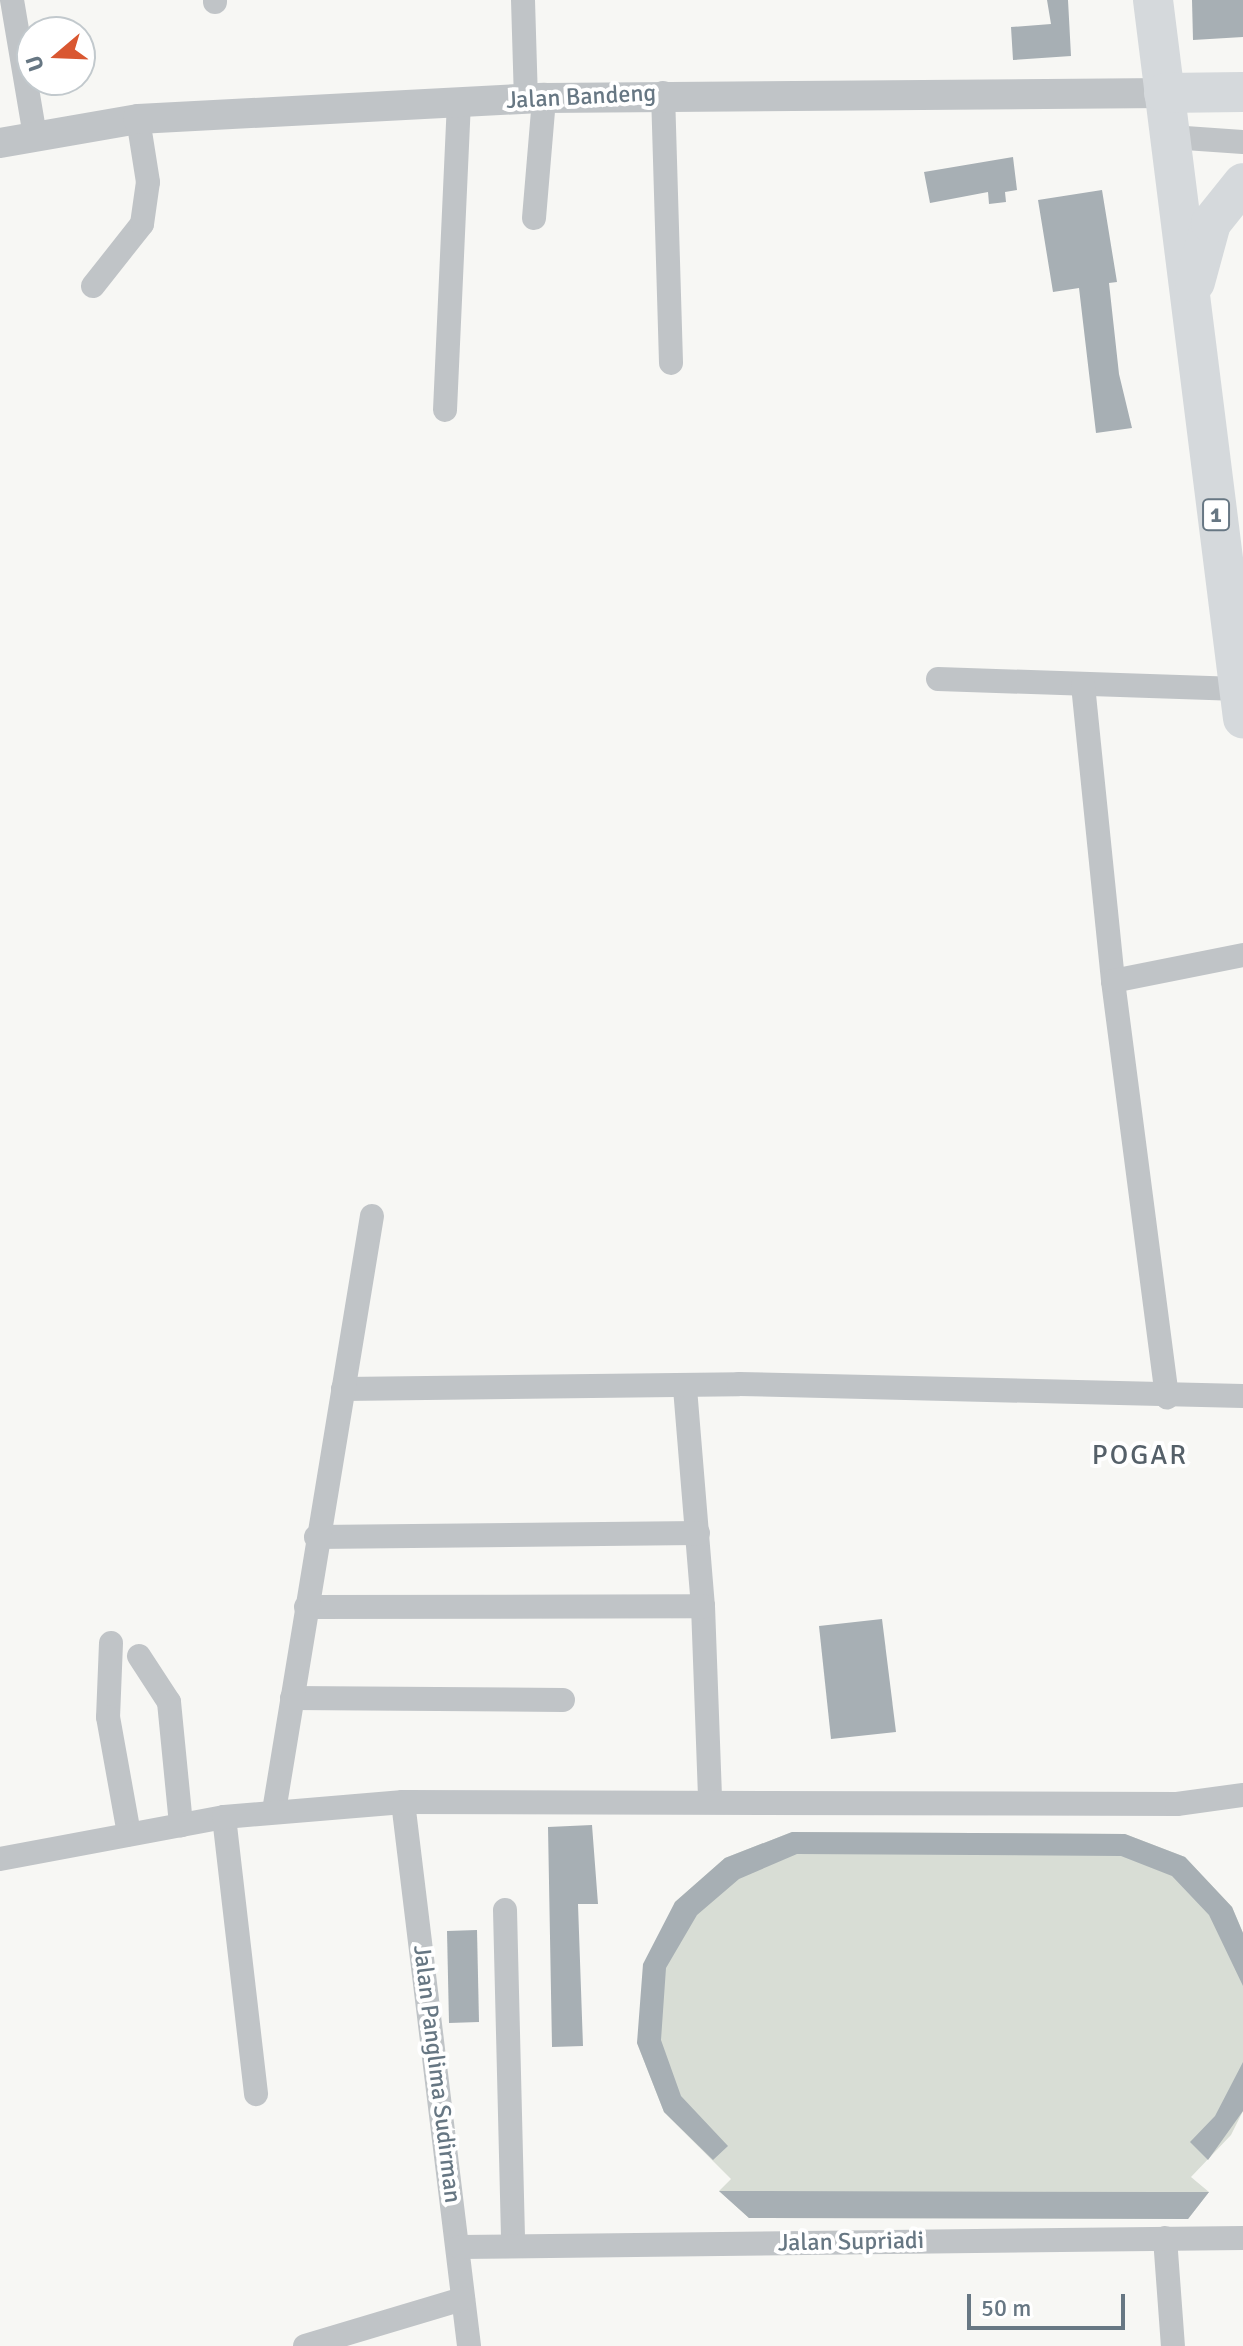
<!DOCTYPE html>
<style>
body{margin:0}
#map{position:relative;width:1243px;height:2346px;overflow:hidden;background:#f7f7f4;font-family:Signika,sans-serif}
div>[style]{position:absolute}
.green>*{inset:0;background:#d8ddd5}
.building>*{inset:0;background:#a7afb4}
.minor>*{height:24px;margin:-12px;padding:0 12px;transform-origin:12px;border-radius:12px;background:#c0c4c7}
.tertiary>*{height:30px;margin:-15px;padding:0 15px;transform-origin:15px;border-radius:15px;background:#c0c4c7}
.trunk>*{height:40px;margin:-20px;padding:0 20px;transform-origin:20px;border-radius:20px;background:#d5d9dc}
span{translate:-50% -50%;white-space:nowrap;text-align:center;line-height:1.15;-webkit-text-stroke:8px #fff;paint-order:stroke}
.shield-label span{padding:2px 6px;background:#fff;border:2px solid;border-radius:6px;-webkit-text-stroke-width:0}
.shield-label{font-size:22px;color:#677783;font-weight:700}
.street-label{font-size:24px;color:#677783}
.quarter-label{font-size:28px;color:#556069;letter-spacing:2px}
.north{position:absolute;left:16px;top:16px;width:80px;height:80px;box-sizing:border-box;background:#fff;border:2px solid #c2c9cd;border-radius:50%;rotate:251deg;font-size:22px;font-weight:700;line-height:32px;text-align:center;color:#677783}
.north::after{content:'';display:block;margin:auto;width:28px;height:36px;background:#d95731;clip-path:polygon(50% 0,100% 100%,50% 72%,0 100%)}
.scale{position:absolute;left:967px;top:2294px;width:158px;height:36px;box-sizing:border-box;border:4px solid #677783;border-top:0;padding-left:10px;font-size:24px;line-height:28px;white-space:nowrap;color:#677783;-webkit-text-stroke:6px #fff;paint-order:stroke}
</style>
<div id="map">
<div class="green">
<i style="clip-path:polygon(792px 1832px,1125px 1834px,1185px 1857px,1232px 1907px,1243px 1933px,1243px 2111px,1231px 2135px,1191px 2177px,1209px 2192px,1188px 2219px,749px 2218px,719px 2191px,731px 2179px,664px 2112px,637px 2043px,675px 1902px,725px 1858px)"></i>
</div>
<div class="building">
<i style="clip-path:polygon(1047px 0,1068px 0,1071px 56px,1013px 60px,1011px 27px,1051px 24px)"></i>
<i style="clip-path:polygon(1192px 0,1243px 0,1243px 37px,1193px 40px)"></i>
<i style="clip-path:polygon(1013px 157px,1017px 190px,1005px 192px,1006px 202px,989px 204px,988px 192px,930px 203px,924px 172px)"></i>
<i style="clip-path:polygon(1102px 190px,1117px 282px,1109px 283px,1119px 374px,1132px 428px,1096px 433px,1079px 288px,1053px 292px,1038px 200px)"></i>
<i style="clip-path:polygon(882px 1619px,896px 1732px,831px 1739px,819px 1626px)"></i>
<i style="clip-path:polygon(592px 1825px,598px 1904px,578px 1904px,583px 2046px,552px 2047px,548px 1827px)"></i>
<i style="clip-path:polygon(792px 1832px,1125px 1834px,1185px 1857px,1232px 1907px,1243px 1933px,1243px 1986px,1209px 1915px,1172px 1876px,1121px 1856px,797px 1854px,739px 1879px,697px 1915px,666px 1968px,661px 2040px,681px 2096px,728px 2146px,713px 2160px,664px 2112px,637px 2043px,643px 1964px,675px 1902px,725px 1858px)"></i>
<i style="clip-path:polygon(477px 1930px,479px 2022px,449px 2023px,447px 1931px)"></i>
<i style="clip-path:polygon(1243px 2062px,1243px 2111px,1208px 2160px,1190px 2142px,1215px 2116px)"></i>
<i style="clip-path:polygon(719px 2191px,1161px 2192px,1209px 2192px,1188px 2219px,749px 2218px)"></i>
</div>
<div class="minor">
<i style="left:12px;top:0;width:138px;rotate:80.4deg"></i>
<i style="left:215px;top:0;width:2px;rotate:90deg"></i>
<i style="left:523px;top:0;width:99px;rotate:88.3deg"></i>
<i style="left:663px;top:93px;width:270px;rotate:88.3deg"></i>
<i style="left:1171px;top:137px;width:72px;rotate:4deg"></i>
<i style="left:534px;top:218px;width:120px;rotate:-85.2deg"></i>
<i style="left:93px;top:286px;width:79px;rotate:-51.7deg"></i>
<i style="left:142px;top:224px;width:42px;rotate:-81.9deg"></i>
<i style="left:148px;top:182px;width:64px;rotate:-99deg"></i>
<i style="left:445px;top:410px;width:306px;rotate:-87.4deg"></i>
<i style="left:938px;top:679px;width:301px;rotate:1.9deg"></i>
<i style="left:1083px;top:685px;width:298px;rotate:84.2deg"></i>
<i style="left:1113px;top:981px;width:420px;rotate:82.6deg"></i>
<i style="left:1113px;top:981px;width:133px;rotate:-11.3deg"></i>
<i style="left:685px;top:1388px;width:219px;rotate:85.3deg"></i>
<i style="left:703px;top:1606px;width:195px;rotate:87.9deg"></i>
<i style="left:343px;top:1389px;width:396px;rotate:-0.7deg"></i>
<i style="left:739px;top:1384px;width:504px;rotate:1.36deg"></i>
<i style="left:316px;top:1537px;width:382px;rotate:-0.6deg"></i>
<i style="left:306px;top:1607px;width:397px;rotate:-0.1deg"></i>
<i style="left:111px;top:1643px;width:74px;rotate:92.3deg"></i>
<i style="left:108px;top:1717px;width:119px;rotate:79.8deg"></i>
<i style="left:139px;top:1656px;width:55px;rotate:56.9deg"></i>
<i style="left:169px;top:1702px;width:124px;rotate:84.4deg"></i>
<i style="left:292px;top:1698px;width:271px;rotate:0.4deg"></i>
<i style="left:403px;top:1802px;width:548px;rotate:83.08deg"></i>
<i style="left:274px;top:1811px;width:603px;rotate:-80.65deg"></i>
<i style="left:224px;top:1817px;width:279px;rotate:83.4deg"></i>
<i style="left:0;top:1859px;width:228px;rotate:-10.6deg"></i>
<i style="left:224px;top:1817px;width:180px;rotate:-4.8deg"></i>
<i style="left:403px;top:1802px;width:774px;rotate:0.15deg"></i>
<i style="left:1177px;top:1804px;width:67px;rotate:-7.8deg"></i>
<i style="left:505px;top:1910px;width:336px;rotate:88.6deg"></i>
<i style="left:1165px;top:2238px;width:108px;rotate:85.8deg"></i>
<i style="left:459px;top:2247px;width:784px;rotate:-0.66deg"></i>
<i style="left:305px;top:2346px;width:165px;rotate:-16.6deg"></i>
</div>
<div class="tertiary">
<i style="left:0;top:143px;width:140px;rotate:-9.9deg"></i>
<i style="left:138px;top:119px;width:407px;rotate:-3deg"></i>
<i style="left:544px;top:98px;width:620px;rotate:-0.46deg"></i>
</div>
<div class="trunk">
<i style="left:1153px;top:0;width:724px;rotate:82.86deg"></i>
<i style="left:1164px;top:93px;width:79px;rotate:-0.7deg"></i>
<i style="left:1195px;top:282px;width:61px;rotate:-74.8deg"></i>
<i style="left:1211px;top:223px;width:51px;rotate:-51.3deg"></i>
</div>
<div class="shield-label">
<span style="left:1216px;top:515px">1</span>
</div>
<div class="street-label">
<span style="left:581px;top:97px;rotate:-3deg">Jalan Bandeng</span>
<span style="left:437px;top:2074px;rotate:83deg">Jalan Panglima Sudirman</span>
<span style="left:851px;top:2242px;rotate:-1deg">Jalan Supriadi</span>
</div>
<div class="quarter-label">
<span style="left:1140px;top:1455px">POGAR</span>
</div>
<div class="north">U</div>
<div class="scale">50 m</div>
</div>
